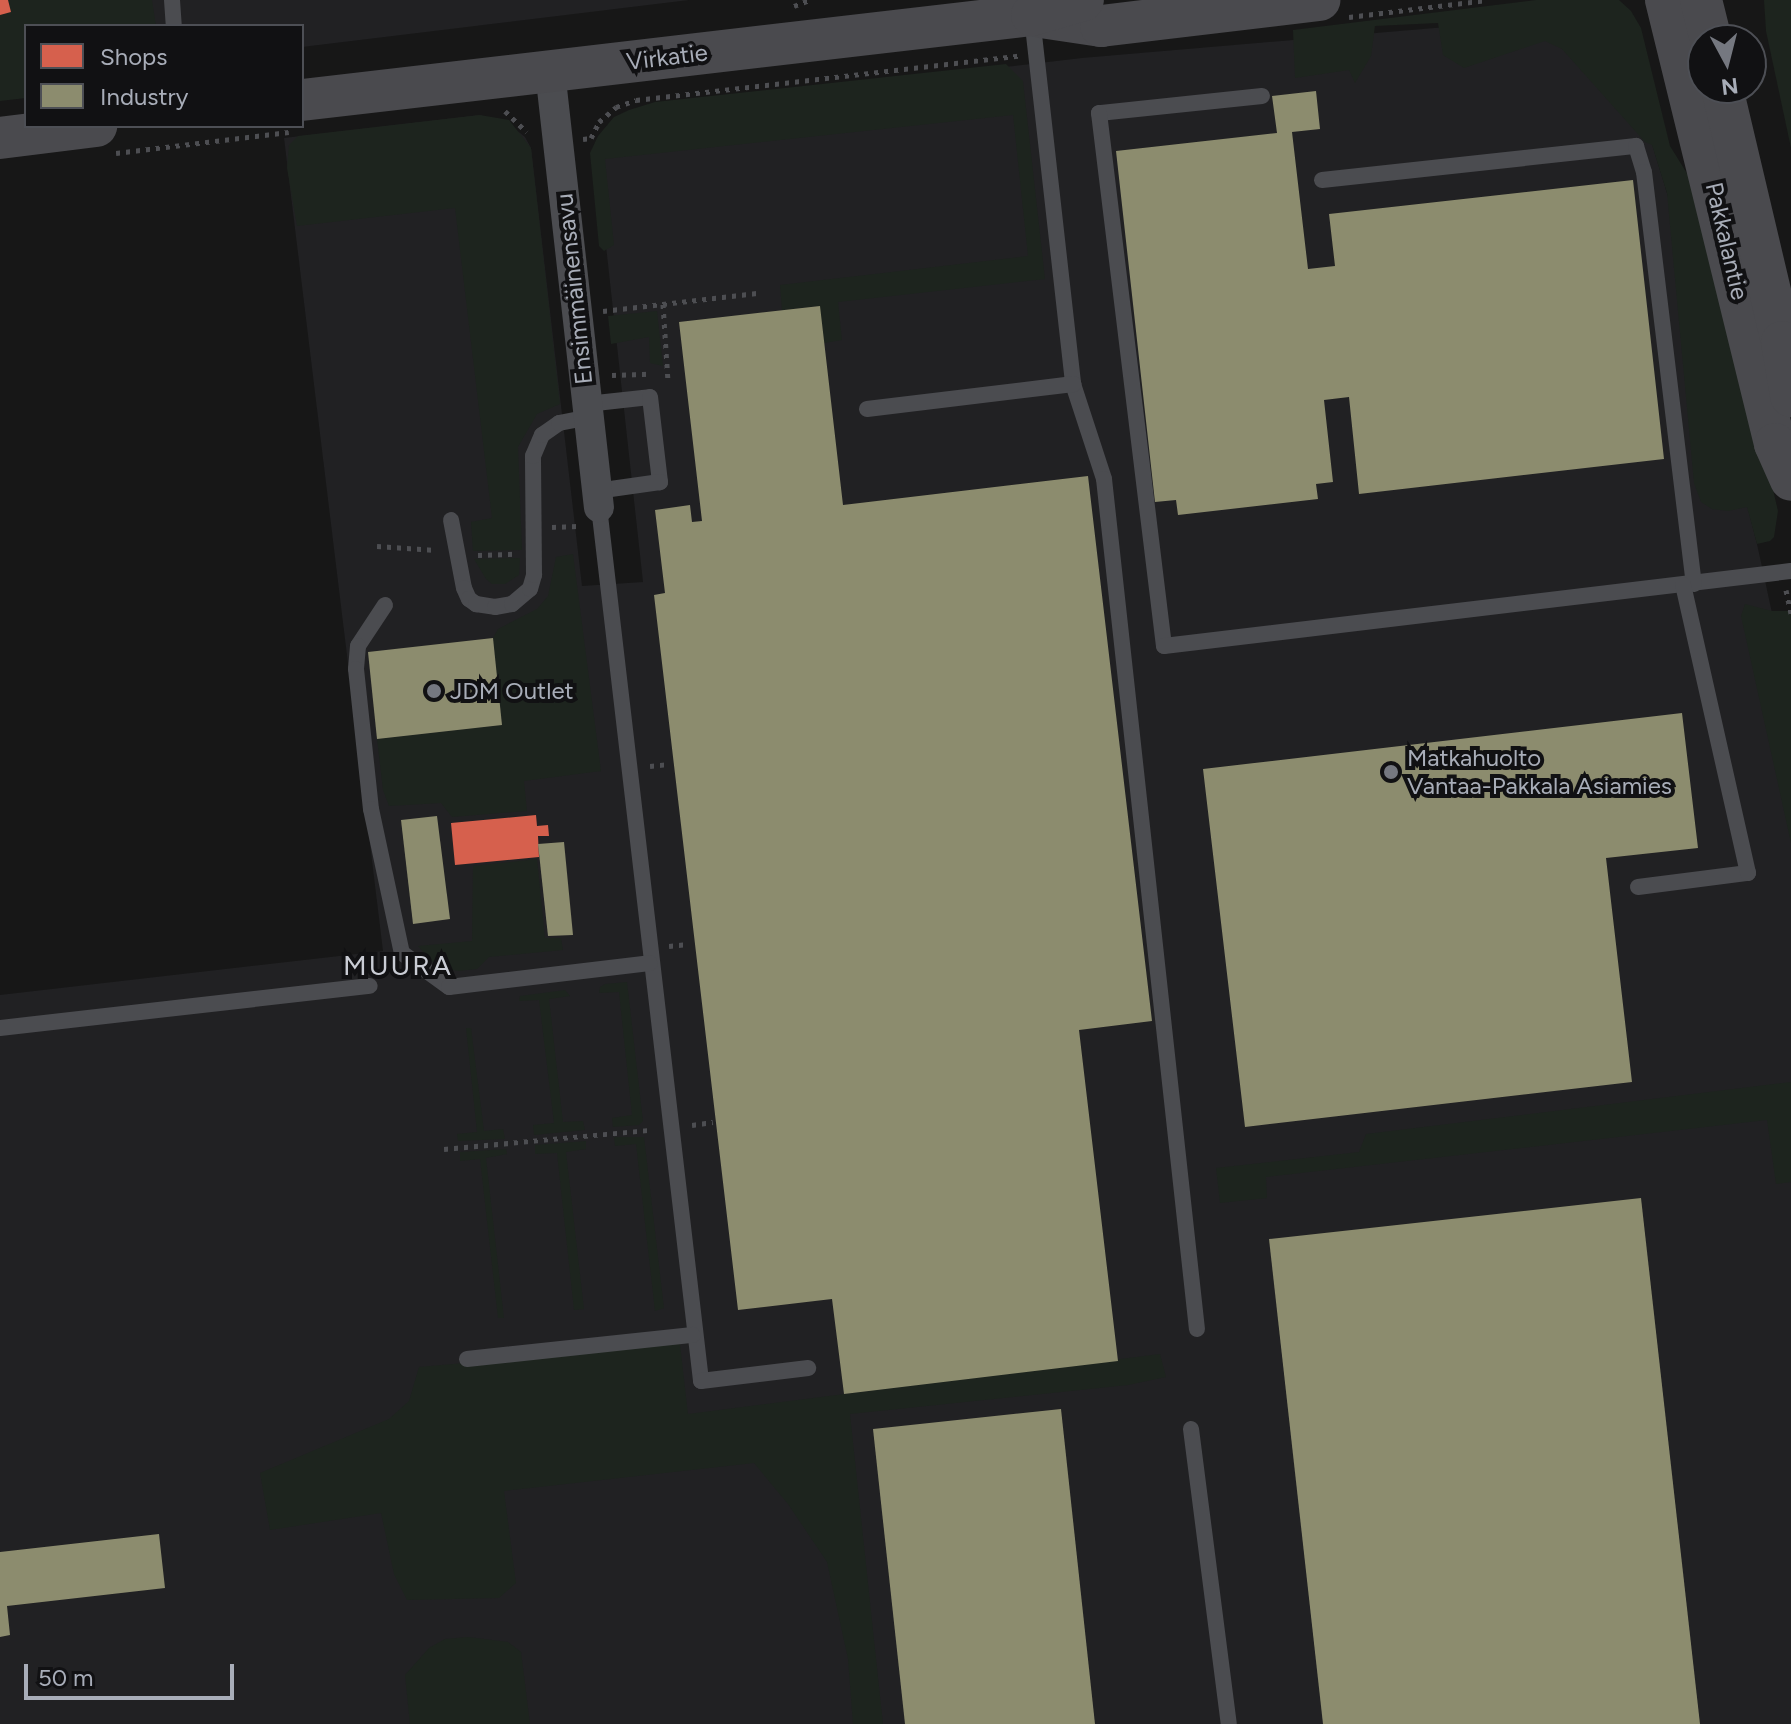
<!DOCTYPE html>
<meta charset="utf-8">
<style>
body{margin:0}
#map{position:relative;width:1791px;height:1724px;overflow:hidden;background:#171717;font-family:Figtree,sans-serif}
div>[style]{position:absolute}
.built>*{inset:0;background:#212123}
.green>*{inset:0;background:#1d241e}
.shops>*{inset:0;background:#d6604d}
.industry>*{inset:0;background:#8c8c6e}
.path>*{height:5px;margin-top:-2.5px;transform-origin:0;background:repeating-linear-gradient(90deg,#4d4e52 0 4px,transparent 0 10px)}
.lane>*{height:16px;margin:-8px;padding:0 8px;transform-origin:8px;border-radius:8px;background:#4b4c50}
.street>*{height:30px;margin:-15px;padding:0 15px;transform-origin:15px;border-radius:15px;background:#4b4c50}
.secondary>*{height:42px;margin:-21px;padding:0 21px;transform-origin:21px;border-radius:21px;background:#4a4a4e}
.dots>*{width:22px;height:22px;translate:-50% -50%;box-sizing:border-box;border:4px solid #111113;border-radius:50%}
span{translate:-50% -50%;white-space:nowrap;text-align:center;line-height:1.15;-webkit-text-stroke:8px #111113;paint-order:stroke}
.street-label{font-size:24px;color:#a8adb8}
.poi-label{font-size:24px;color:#a8adb8}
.left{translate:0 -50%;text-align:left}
.quarter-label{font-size:28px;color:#c9ccd4;letter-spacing:2px}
.legend{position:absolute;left:24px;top:24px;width:280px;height:104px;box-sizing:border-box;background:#111113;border:2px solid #4d4f55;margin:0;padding:10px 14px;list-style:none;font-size:24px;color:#a8adb8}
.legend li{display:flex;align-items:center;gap:16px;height:40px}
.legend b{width:40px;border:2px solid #4d4f55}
.north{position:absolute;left:1687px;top:24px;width:80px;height:80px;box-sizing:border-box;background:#111113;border:2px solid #4d4f55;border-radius:50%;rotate:173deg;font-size:22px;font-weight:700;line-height:32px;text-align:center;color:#a8adb8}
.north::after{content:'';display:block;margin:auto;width:28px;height:36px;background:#757880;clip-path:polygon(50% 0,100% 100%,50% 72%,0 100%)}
.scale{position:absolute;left:24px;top:1664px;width:210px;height:36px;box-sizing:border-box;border:4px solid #a8adb8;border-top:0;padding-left:10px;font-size:24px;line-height:28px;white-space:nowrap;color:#a8adb8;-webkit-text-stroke:6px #111113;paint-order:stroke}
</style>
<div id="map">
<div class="built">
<i style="clip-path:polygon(0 0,689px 0,302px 47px,302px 26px,26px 26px)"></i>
<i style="clip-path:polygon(1612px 13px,1667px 193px,1757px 544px,1791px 700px,1791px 1724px,0 1724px,0 995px,383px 951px,284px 138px,480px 115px,510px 125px,525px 137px,531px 148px,582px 586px,643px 582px,596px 155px,637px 111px,1082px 58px)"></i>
</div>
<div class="green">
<i style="clip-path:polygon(0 0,152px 0,156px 26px,26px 26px,26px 98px,0 101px)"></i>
<i style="clip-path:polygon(1536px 0,1619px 0,1631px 11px,1641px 28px,1670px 146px,1706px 204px,1778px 511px,1774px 537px,1770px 541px,1757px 544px,1747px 507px,1728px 511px,1712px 509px,1701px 502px,1694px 483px,1667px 193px,1652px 145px,1645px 142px,1562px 49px,1545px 41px,1464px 68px,1443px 55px,1438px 23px,1375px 26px,1371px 56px,1355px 83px,1349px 70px,1295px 78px,1293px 30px)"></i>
<i style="clip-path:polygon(1764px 0,1791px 0,1791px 148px,1766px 31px)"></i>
<i style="clip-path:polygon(1006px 64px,1023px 81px,1045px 279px,838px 302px,842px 340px,824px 343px,819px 306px,782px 310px,780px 285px,1028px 256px,1013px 115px,605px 159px,614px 245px,604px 251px,599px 246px,590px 153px,598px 136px,614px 117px,629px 110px,655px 102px)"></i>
<i style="clip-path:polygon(480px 115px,509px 120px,531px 148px,560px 404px,537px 414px,518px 447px,522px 550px,473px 551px,471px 522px,492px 518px,455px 208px,297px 226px,287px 168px,289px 145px,298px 136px)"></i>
<i style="clip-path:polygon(657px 311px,663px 366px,650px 363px,649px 337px,611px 344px,608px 316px)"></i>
<i style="clip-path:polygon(573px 554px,601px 771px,524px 781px,527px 811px,452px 817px,441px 803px,389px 806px,383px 790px,377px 739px,502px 725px,493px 638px,498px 629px,537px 609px,548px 596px,556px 557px)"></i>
<i style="clip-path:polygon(520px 558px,519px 575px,505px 584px,492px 584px,486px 579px,474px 559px)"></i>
<i style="clip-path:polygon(1745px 604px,1772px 611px,1791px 611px,1791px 843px,1741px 616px)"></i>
<i style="clip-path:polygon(537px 859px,545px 938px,561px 938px,563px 950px,489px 957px,477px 969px,458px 971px,437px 967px,418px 946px,472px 941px,473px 866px)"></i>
<i style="clip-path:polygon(627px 982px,643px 1121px,639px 1125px,613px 1127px,612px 1118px,632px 1115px,619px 992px,599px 993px,600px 987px,605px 984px)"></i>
<i style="clip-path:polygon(565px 990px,570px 996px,549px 999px,563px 1122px,583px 1121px,585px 1130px,534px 1135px,533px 1125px,554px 1123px,539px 1000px,519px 1001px,520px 996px)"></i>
<i style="clip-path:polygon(466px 1028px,471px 1028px,484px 1131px,503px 1129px,505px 1139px,458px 1141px,457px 1134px,477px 1132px)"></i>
<i style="clip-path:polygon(1791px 1082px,1791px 1182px,1776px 1184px,1767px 1120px,1266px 1177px,1267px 1198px,1220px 1203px,1216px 1168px,1359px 1152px,1366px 1134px)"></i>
<i style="clip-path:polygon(614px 1137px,644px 1137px,664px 1308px,655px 1311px,636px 1144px,615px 1146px)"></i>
<i style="clip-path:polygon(586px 1141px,586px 1149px,566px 1152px,584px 1309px,574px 1310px,557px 1153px,535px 1154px,535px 1145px)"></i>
<i style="clip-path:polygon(506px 1149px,507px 1154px,486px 1158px,504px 1318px,498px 1318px,480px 1159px,460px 1161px,460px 1152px)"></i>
<i style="clip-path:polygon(680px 1344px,688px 1414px,1160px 1354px,1166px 1377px,1128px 1385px,850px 1414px,883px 1724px,853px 1724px,848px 1659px,827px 1562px,788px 1504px,754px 1463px,504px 1491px,516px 1583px,499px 1598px,407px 1600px,394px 1574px,381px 1513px,270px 1530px,260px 1473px,389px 1419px,409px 1401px,419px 1367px)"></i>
<i style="clip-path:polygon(468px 1637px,508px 1642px,521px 1652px,530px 1724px,410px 1724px,405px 1675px,429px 1648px,445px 1639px)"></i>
</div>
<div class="shops">
<i style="clip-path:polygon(0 0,8px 0,11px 12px,0 15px)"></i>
<i style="clip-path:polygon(536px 815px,537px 826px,548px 825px,549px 836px,538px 836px,539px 857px,455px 865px,451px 823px)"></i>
</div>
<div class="industry">
<i style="clip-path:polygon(1316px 91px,1320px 129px,1292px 132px,1308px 269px,1335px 266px,1329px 214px,1633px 180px,1664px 459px,1359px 494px,1349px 397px,1324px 400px,1333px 482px,1316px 484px,1318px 499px,1178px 515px,1176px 500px,1155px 502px,1116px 151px,1277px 133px,1272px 96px)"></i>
<i style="clip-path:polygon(820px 306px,843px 505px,1088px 476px,1152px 1021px,1079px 1030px,1118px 1361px,844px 1394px,832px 1299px,738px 1310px,654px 595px,665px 593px,655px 510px,690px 505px,692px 522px,702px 521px,679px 322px)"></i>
<i style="clip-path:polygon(493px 638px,502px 725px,377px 739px,368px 652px)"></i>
<i style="clip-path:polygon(1682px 713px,1698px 848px,1606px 858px,1632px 1082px,1245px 1127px,1203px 769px)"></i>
<i style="clip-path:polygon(437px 816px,450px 919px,413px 924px,401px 820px)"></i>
<i style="clip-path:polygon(564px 842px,573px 935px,548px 936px,538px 844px)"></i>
<i style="clip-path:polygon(1641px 1198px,1700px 1724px,1323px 1724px,1269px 1239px)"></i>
<i style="clip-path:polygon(1061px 1409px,1095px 1724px,905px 1724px,873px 1429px)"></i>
<i style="clip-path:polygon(159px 1534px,165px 1588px,7px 1606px,10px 1635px,0 1637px,0 1552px)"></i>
</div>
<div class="path">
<i style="left:794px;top:6px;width:17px;rotate:-21deg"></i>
<i style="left:1349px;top:17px;width:139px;rotate:-7deg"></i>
<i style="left:505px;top:111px;width:30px;rotate:44deg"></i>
<i style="left:583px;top:139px;width:8px;rotate:-7deg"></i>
<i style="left:591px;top:138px;width:18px;rotate:-63deg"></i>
<i style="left:599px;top:122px;width:23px;rotate:-41deg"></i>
<i style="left:616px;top:107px;width:21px;rotate:-19deg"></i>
<i style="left:636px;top:100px;width:385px;rotate:-6.6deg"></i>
<i style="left:116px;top:153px;width:174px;rotate:-6.9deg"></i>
<i style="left:663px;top:304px;width:78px;rotate:86.3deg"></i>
<i style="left:603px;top:311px;width:155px;rotate:-6.7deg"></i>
<i style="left:612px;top:375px;width:38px;rotate:-2deg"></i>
<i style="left:552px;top:527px;width:26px;rotate:-2deg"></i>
<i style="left:377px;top:546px;width:59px;rotate:3.9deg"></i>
<i style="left:478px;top:555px;width:38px;rotate:-2deg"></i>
<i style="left:1786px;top:590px;width:24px;rotate:78deg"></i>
<i style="left:650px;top:766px;width:18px;rotate:-6deg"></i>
<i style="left:669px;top:946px;width:19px;rotate:-6deg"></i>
<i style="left:692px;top:1125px;width:21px;rotate:-8deg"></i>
<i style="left:444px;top:1149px;width:207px;rotate:-5.3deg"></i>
</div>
<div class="lane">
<i style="left:172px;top:0;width:26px;rotate:86deg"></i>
<i style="left:1032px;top:17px;width:369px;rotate:83.6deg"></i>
<i style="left:1073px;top:384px;width:100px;rotate:71.9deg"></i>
<i style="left:1104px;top:479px;width:855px;rotate:83.76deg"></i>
<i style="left:1262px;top:96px;width:164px;rotate:174deg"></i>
<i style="left:1099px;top:113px;width:537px;rotate:83.05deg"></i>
<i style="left:1164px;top:646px;width:631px;rotate:-6.82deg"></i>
<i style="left:1322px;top:180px;width:316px;rotate:-6.2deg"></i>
<i style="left:1636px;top:146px;width:27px;rotate:73deg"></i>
<i style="left:1644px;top:172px;width:415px;rotate:83.1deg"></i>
<i style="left:587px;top:404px;width:63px;rotate:-6.3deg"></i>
<i style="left:650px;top:397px;width:86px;rotate:83.3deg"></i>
<i style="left:660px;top:482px;width:64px;rotate:171.9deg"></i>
<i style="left:867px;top:409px;width:208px;rotate:-6.9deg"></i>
<i style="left:599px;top:507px;width:880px;rotate:83.34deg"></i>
<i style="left:701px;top:1381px;width:108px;rotate:-6.9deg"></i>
<i style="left:451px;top:520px;width:69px;rotate:79.2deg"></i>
<i style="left:464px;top:588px;width:12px;rotate:66deg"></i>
<i style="left:469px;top:599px;width:9px;rotate:36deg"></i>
<i style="left:476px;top:604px;width:19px;rotate:9deg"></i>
<i style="left:495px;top:607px;width:17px;rotate:-10deg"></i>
<i style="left:512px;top:604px;width:23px;rotate:-40deg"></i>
<i style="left:530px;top:589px;width:15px;rotate:-74deg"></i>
<i style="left:534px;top:575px;width:119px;rotate:-90.5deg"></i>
<i style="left:533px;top:456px;width:23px;rotate:-67deg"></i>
<i style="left:542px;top:435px;width:21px;rotate:-35deg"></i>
<i style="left:559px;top:423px;width:31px;rotate:-11deg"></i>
<i style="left:385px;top:605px;width:49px;rotate:123.4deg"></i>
<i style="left:358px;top:646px;width:23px;rotate:95deg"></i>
<i style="left:356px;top:669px;width:141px;rotate:83.9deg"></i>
<i style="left:371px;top:809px;width:147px;rotate:77.9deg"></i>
<i style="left:402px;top:953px;width:58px;rotate:35.9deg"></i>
<i style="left:449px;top:987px;width:202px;rotate:-6.8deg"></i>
<i style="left:1638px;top:887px;width:111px;rotate:-7.3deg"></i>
<i style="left:1748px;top:873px;width:295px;rotate:-102.7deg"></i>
<i style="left:0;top:1028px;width:372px;rotate:-6.5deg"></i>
<i style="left:467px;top:1359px;width:227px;rotate:-6.1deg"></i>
<i style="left:1191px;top:1429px;width:297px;rotate:82.7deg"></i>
</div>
<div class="street">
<i style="left:550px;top:71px;width:439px;rotate:83.6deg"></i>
</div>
<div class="secondary">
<i style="left:1666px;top:0;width:457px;rotate:76.2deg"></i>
<i style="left:1775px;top:444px;width:39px;rotate:66deg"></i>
<i style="left:1701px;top:0;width:41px;rotate:76deg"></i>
<i style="left:1041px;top:17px;width:61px;rotate:8.5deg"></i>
<i style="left:1101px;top:26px;width:220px;rotate:-6.8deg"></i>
<i style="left:1722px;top:88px;width:261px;rotate:76.7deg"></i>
<i style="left:1782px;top:342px;width:55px;rotate:80.5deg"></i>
<i style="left:302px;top:100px;width:735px;rotate:-6.64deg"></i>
<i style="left:1032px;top:15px;width:53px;rotate:-16.4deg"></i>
<i style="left:0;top:138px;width:97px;rotate:-7.1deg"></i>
</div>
<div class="dots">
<i style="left:434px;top:691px;background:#757880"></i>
<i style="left:1391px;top:772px;background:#757880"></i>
</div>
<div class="street-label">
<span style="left:667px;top:57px;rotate:-7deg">Virkatie</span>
<span style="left:1727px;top:241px;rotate:77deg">Pakkalantie</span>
<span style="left:574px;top:289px;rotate:-96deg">Ensimmäinensavu</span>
</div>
<div class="poi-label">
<span class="left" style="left:450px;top:691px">JDM Outlet</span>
<span class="left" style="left:1407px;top:772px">Matkahuolto<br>Vantaa-Pakkala Asiamies</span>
</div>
<div class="quarter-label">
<span style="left:398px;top:965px">MUURA</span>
</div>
<ul class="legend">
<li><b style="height:22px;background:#d6604d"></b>Shops</li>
<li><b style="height:22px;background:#8c8c6e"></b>Industry</li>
</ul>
<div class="north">N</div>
<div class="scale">50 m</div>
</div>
